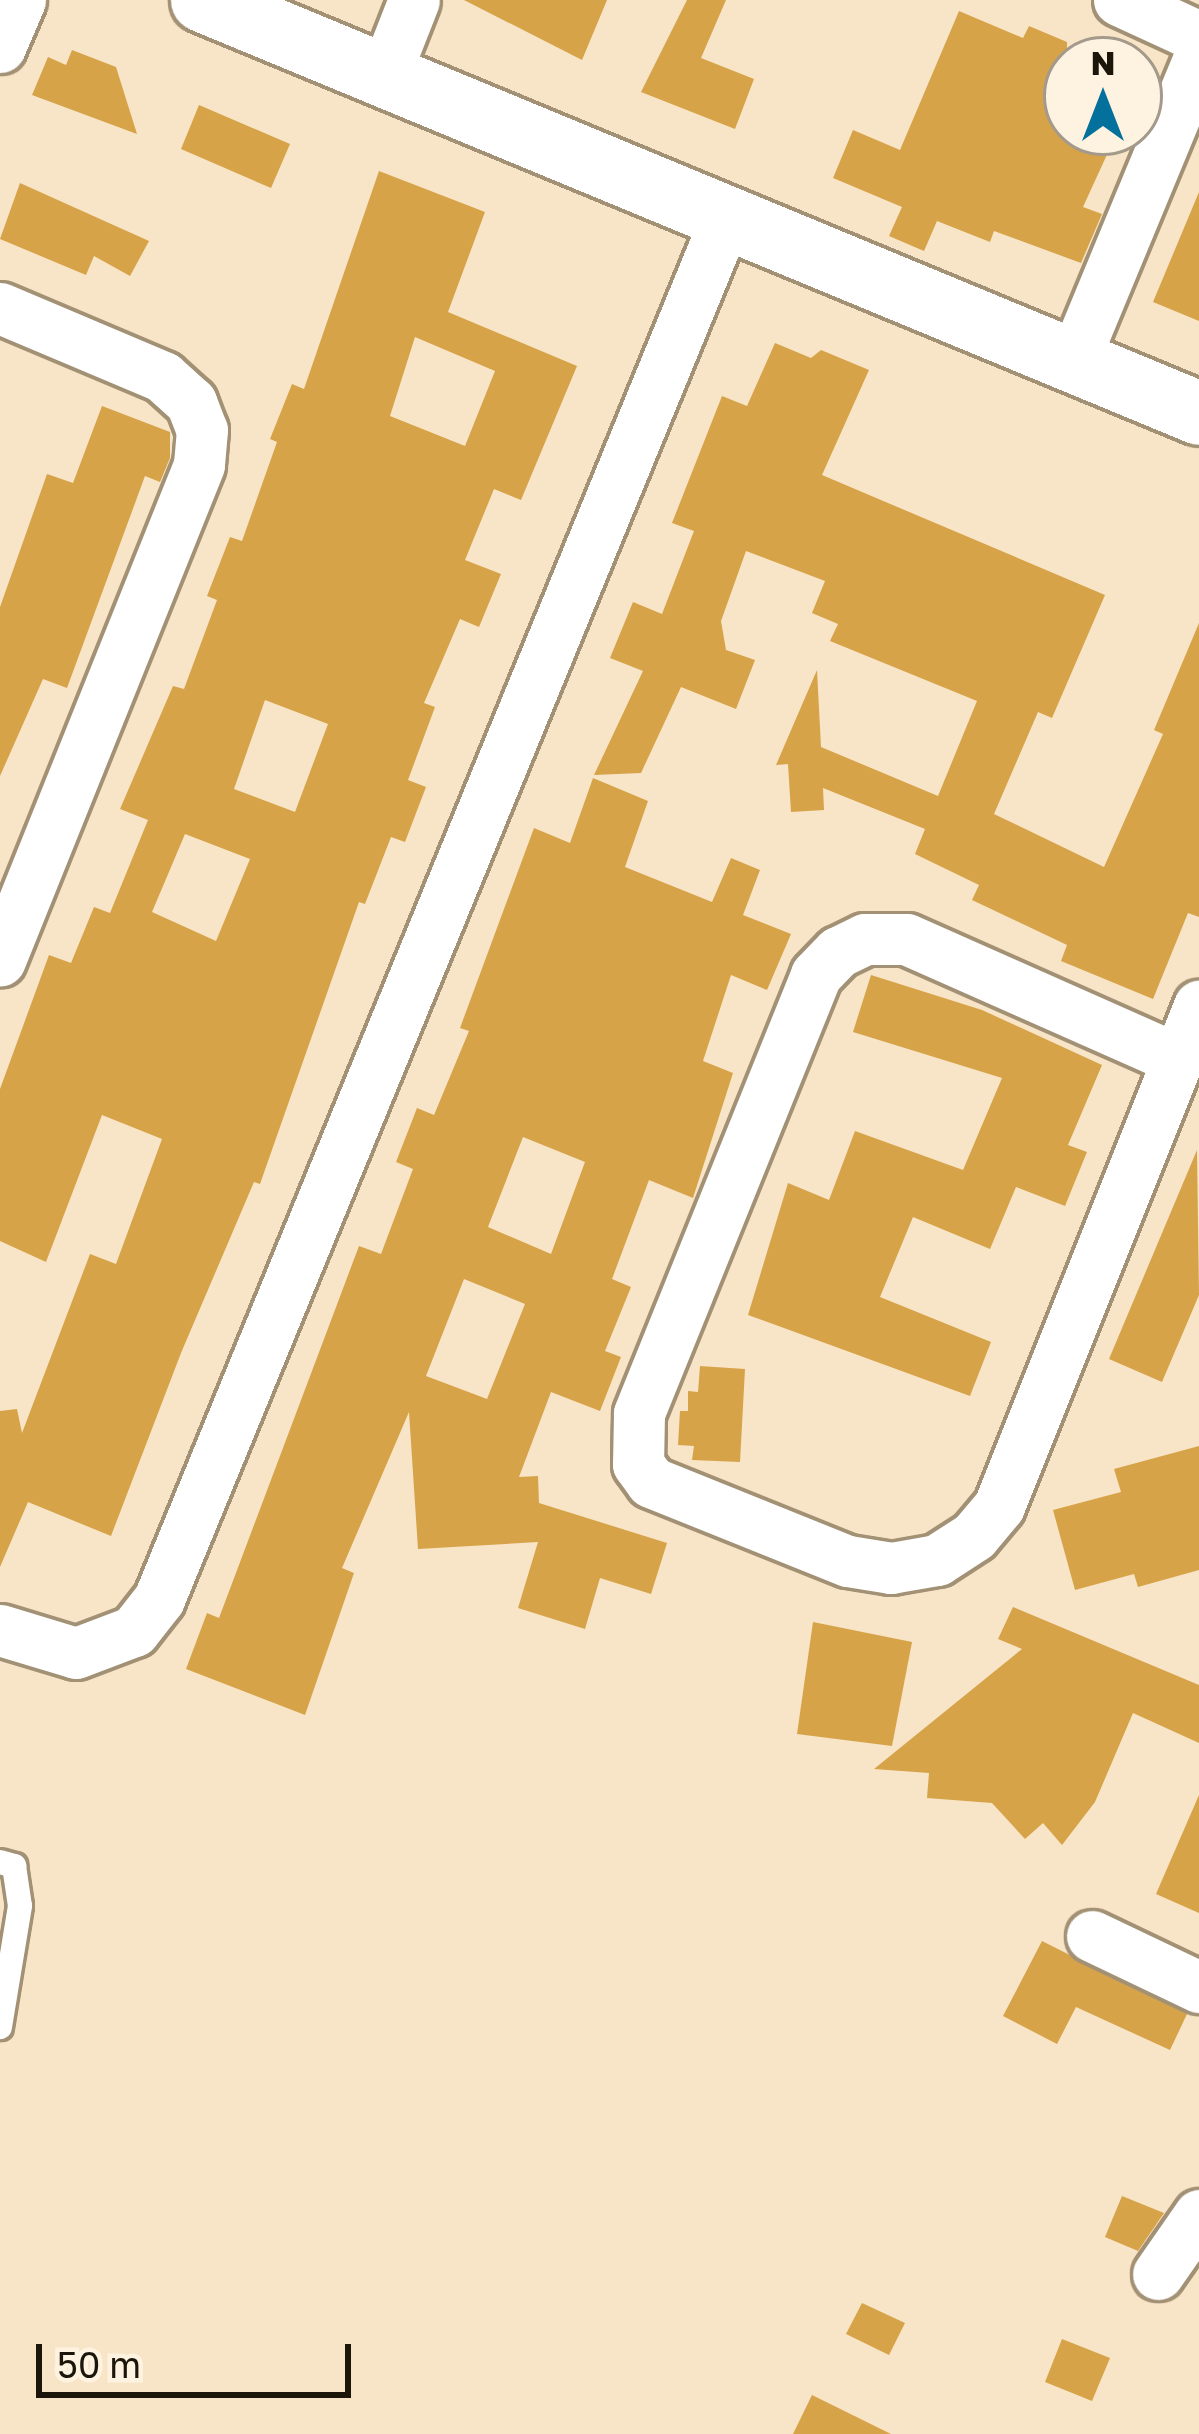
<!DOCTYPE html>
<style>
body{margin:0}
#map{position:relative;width:1199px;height:2434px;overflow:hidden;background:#f8e4c6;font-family:"Golos Text",sans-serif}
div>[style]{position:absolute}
.building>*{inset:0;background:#d7a349}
.roads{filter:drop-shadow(3px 0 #a29175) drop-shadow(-3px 0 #a29175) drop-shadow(0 3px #a29175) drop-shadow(0 -3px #a29175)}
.service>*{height:24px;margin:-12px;padding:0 12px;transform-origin:12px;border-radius:12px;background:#fff}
.minor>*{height:51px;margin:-25.5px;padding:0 25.5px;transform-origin:25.5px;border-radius:25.5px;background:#fff}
.tertiary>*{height:63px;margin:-31.5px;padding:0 31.5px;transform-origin:31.5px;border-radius:31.5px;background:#fff}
span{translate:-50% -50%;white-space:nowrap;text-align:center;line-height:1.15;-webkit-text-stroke:10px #fef3e1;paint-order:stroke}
.north{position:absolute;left:1043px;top:36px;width:120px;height:120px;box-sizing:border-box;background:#fef3e1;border:3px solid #a49a8b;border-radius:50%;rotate:0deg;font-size:33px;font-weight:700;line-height:48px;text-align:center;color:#1c150a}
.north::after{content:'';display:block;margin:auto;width:42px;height:54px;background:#03719c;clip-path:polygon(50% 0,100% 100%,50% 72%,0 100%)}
.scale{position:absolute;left:36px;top:2344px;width:315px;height:54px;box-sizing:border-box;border:6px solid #1c150a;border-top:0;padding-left:15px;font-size:36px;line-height:42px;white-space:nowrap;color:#1c150a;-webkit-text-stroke:9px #fef3e1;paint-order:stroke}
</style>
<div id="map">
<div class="building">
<i style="clip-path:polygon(464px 0,607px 0,582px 60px)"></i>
<i style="clip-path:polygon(687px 0,726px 0,701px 58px,754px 79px,735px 129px,641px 92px)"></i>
<i style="clip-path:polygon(959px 11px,1023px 38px,1029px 26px,1067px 42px,1067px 132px,1110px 148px,1083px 207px,1102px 214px,1081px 263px,994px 231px,990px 242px,937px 221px,924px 251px,889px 236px,902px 207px,833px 178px,853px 130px,900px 150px)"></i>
<i style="clip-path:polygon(72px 50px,116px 67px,137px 134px,32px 95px,48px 57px,66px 65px)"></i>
<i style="clip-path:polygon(199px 105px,290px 144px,271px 188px,181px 149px)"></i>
<i style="clip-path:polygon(evenodd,379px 171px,485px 212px,448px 312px,577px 366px,521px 500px,494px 489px,465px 560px,501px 574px,479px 627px,460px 619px,424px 703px,435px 707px,408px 780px,426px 787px,405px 842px,391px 837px,365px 904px,359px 902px,260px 1184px,254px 1182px,181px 1353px,111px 1536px,28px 1502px,0 1567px,0 1411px,17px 1409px,22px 1433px,90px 1254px,116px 1264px,162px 1139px,102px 1115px,46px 1262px,0 1241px,0 1089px,49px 955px,71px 963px,94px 907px,110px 913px,148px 820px,120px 809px,173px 686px,184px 689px,217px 600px,207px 596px,230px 537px,242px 541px,277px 442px,270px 439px,292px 384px,304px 389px,379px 171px,415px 337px,495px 371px,465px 446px,390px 416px,415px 337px,379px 171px,265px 700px,328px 724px,295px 812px,234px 789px,265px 700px,379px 171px,185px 834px,250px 859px,216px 941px,152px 912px,185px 834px)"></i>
<i style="clip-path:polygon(20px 183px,149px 241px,130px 276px,94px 256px,86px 275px,0 239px)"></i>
<i style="clip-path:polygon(1199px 192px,1199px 321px,1153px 302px)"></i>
<i style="clip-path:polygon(775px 343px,811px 358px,821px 350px,869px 370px,822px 475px,1105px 595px,1052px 718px,1038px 712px,994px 814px,1104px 867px,1163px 734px,1154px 730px,1199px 623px,1199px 917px,1188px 913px,1153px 999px,1061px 961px,1067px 945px,972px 900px,979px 885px,915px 854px,925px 829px,823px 788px,824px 810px,791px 812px,788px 764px,776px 765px,817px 670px,821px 747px,938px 796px,977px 701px,830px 641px,838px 624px,812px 613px,825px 581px,746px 551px,721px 621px,726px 650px,755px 660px,736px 709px,681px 687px,641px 773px,594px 775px,643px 671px,610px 658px,633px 602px,662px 614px,694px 531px,672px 523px,722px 396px,747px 406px)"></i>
<i style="clip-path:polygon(102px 406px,170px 432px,170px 458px,160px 482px,145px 476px,67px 688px,43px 679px,0 776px,0 607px,47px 474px,73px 483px)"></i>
<i style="clip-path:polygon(evenodd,593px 778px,648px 801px,625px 867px,712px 902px,731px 858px,760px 870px,743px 915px,791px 934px,767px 990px,731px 975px,703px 1061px,733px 1073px,693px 1198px,649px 1180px,612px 1279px,631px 1287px,605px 1351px,621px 1357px,600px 1411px,551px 1392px,519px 1477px,538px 1476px,539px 1503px,667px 1543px,651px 1594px,600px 1578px,585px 1629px,518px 1608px,538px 1542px,418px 1549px,409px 1412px,342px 1568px,354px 1573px,305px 1715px,186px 1669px,207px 1613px,219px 1618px,359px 1246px,381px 1254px,413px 1169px,396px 1162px,417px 1108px,434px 1115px,469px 1031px,460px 1028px,534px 828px,570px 843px,593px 778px,523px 1137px,585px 1162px,551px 1254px,488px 1227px,523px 1137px,593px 778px,464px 1279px,525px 1304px,487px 1399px,426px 1376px,464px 1279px)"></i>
<i style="clip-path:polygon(871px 975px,982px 1010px,1102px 1065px,1068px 1145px,1087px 1152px,1065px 1206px,1016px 1187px,990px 1249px,913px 1217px,880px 1297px,991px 1342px,970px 1396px,748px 1315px,788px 1183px,829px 1200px,855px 1131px,963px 1170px,1002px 1078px,853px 1032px)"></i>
<i style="clip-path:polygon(1197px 1150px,1199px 1295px,1162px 1382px,1109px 1359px)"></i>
<i style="clip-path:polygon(700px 1366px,745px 1369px,740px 1462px,692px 1460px,694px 1446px,678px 1445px,680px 1411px,688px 1411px,688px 1391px,698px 1392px)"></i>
<i style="clip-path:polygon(1199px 1446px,1199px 1570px,1138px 1587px,1134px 1574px,1075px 1590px,1053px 1510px,1121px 1492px,1114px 1469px)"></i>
<i style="clip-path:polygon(1013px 1607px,1199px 1685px,1199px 1743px,1133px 1713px,1095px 1802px,1062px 1845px,1043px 1823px,1025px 1839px,992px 1803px,927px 1798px,929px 1773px,874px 1769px,1022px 1649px,998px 1639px)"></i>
<i style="clip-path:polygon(813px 1622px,912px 1642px,892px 1746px,797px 1734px)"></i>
<i style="clip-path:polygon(1199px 1795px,1199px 1913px,1156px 1894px)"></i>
<i style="clip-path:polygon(1042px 1941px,1187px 2014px,1170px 2050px,1076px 2007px,1057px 2044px,1003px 2016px)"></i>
<i style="clip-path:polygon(1122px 2196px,1164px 2213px,1138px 2251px,1105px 2237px)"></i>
<i style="clip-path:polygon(862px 2303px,905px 2323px,889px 2355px,846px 2334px)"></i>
<i style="clip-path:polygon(1062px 2339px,1110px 2358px,1092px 2401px,1045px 2382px)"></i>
<i style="clip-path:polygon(812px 2395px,891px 2434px,793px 2434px)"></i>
</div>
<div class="roads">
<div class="service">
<i style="left:0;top:1862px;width:15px;rotate:16deg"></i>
<i style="left:14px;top:1866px;width:40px;rotate:81.5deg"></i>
<i style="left:20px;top:1906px;width:123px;rotate:99.4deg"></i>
</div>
<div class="minor">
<i style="left:1119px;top:0;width:88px;rotate:24.8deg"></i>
<i style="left:0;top:47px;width:51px;rotate:-66.9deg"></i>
<i style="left:385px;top:74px;width:79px;rotate:-68.6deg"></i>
<i style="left:0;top:308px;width:177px;rotate:22.9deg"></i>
<i style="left:163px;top:377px;width:38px;rotate:42deg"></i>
<i style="left:191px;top:402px;width:30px;rotate:69deg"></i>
<i style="left:202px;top:430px;width:35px;rotate:95deg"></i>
<i style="left:199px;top:465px;width:534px;rotate:111.9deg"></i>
<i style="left:1075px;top:357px;width:325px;rotate:-67.5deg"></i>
<i style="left:1175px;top:1058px;width:294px;rotate:-156.1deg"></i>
<i style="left:906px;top:939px;width:41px;rotate:180deg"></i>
<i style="left:865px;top:939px;width:30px;rotate:154deg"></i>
<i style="left:838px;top:952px;width:32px;rotate:134deg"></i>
<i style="left:816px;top:975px;width:473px;rotate:112deg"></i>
<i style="left:639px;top:1414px;width:50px;rotate:91.1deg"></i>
<i style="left:638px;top:1464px;width:22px;rotate:54deg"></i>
<i style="left:651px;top:1482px;width:212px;rotate:21.9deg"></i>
<i style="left:848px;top:1561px;width:44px;rotate:9.2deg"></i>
<i style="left:891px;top:1568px;width:47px;rotate:-9.9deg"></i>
<i style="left:937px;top:1560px;width:44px;rotate:-33deg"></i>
<i style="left:974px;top:1536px;width:39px;rotate:-50deg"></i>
<i style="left:999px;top:1506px;width:539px;rotate:-68.2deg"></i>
<i style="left:0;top:1630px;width:79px;rotate:16.8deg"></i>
<i style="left:76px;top:1653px;width:62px;rotate:-20.8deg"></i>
<i style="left:134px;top:1631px;width:41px;rotate:-52deg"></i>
<i style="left:159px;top:1599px;width:1493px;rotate:-67.68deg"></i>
<i style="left:1092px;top:1936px;width:119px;rotate:25.5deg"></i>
<i style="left:1158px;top:2274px;width:72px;rotate:-55.2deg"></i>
</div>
<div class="tertiary">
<i style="left:202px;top:0;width:1079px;rotate:22.5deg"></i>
</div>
</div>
<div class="north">N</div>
<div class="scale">50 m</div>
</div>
